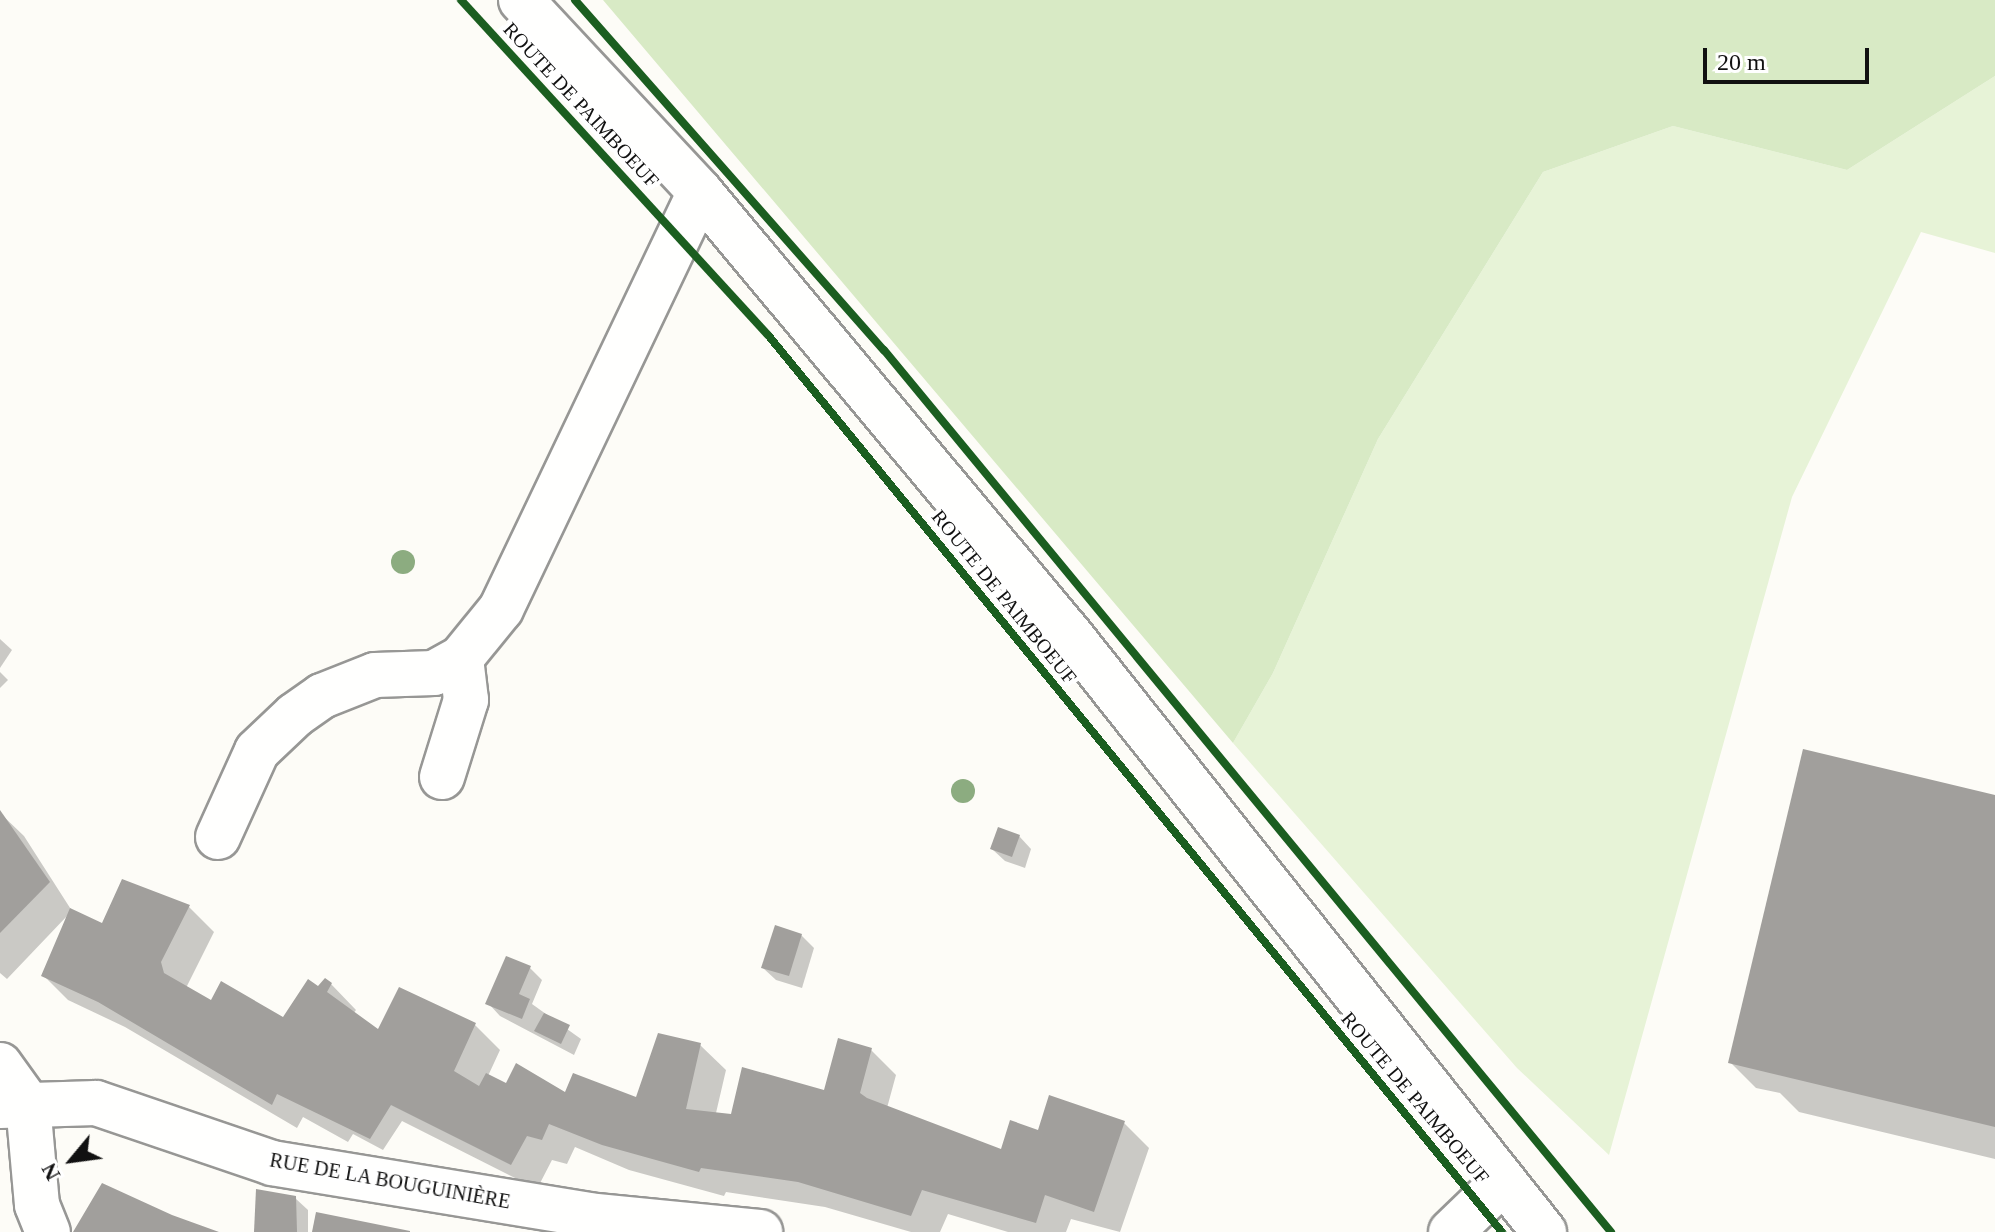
<!DOCTYPE html>
<meta charset="utf-8">
<style>
body{margin:0}
#map{position:relative;width:1995px;height:1232px;overflow:hidden;background:#fdfcf7;font-family:Georgia,serif}
div>[style]{position:absolute}
.green>*{inset:0;background:#e7f3d7}
.forest>*{inset:0;background:#d8eac5}
.shadow>*{inset:0;background:#0003}
.building>*{inset:0;background:#a19f9c}
.roads{filter:drop-shadow(2px 0 #979795) drop-shadow(-2px 0 #979795) drop-shadow(0 2px #979795) drop-shadow(0 -2px #979795)}
.minor>*{height:44px;margin:-22px;padding:0 22px;transform-origin:22px;border-radius:22px;background:#fffffe}
.tertiary>*{height:44px;margin:-22px;padding:0 22px;transform-origin:22px;border-radius:22px;background:#fffffe}
.cycleway>*{height:8px;margin:-4px;padding:0 4px;transform-origin:4px;border-radius:4px;background:#1b5e20}
.trees>*{width:24px;height:24px;margin:-12px;border-radius:50%;background:#8cac80}
span{translate:-50% -50%;white-space:nowrap;text-align:center;line-height:1.15;-webkit-text-stroke:8px #fff;paint-order:stroke}
.street-label{font-size:20px;color:#111}
.north{position:absolute;left:32px;top:1120px;width:80px;height:80px;-webkit-text-stroke:6px #fff;paint-order:stroke;rotate:241deg;font-size:22px;font-weight:700;line-height:32px;text-align:center;color:#111}
.north::after{content:'';display:block;margin:auto;width:28px;height:36px;background:#111;clip-path:polygon(50% 0,100% 100%,50% 72%,0 100%)}
.scale{position:absolute;left:1703px;top:48px;width:166px;height:36px;box-sizing:border-box;border:4px solid #111;border-top:0;padding-left:10px;font-size:24px;line-height:28px;white-space:nowrap;color:#111;-webkit-text-stroke:6px #fff;paint-order:stroke}
</style>
<div id="map">
<div class="green">
<i style="clip-path:polygon(1995px 76px,1995px 253px,1921px 232px,1792px 497px,1609px 1155px,1517px 1068px,1233px 743px,1273px 673px,1378px 439px,1543px 172px,1673px 126px,1847px 170px)"></i>
</div>
<div class="forest">
<i style="clip-path:polygon(603px 0,1995px 0,1995px 76px,1847px 170px,1673px 126px,1543px 172px,1378px 439px,1273px 673px,1233px 743px)"></i>
</div>
<div class="shadow">
<i style="clip-path:polygon(0 639px,12px 650px,0 668px)"></i>
<i style="clip-path:polygon(0 672px,8px 680px,0 688px)"></i>
<i style="clip-path:polygon(1995px 797px,1995px 1159px,1799px 1112px,1780px 1093px,1756px 1088px,1730px 1062px)"></i>
<i style="clip-path:polygon(0 813px,24px 836px,72px 911px,103px 925px,189px 907px,214px 932px,186px 988px,220px 1008px,284px 1019px,331px 984px,356px 1010px,353px 1014px,379px 1032px,475px 1025px,500px 1050px,488px 1076px,505px 1085px,566px 1095px,637px 1099px,700px 1045px,726px 1070px,716px 1113px,733px 1117px,825px 1093px,871px 1050px,896px 1075px,887px 1108px,1002px 1151px,1039px 1132px,1124px 1123px,1149px 1148px,1120px 1232px,1071px 1219px,1066px 1232px,1008px 1232px,948px 1214px,940px 1232px,911px 1232px,825px 1207px,726px 1192px,724px 1196px,629px 1170px,575px 1147px,567px 1164px,552px 1160px,537px 1189px,402px 1121px,383px 1150px,353px 1134px,348px 1142px,303px 1117px,297px 1128px,125px 1027px,68px 1000px,43px 975px,68px 915px,7px 979px,0 973px)"></i>
<i style="clip-path:polygon(1019px 836px,1031px 849px,1025px 868px,1005px 861px,992px 849px)"></i>
<i style="clip-path:polygon(801px 935px,814px 948px,802px 988px,776px 980px,763px 968px)"></i>
<i style="clip-path:polygon(530px 968px,542px 980px,532px 1004px,581px 1039px,574px 1055px,500px 1016px,488px 1003px)"></i>
<i style="clip-path:polygon(295px 1198px,308px 1210px,308px 1232px,256px 1232px)"></i>
</div>
<div class="building">
<i style="clip-path:polygon(1803px 749px,1995px 795px,1995px 1127px,1728px 1063px)"></i>
<i style="clip-path:polygon(0 810px,50px 882px,0 933px)"></i>
<i style="clip-path:polygon(998px 827px,1020px 835px,1012px 857px,990px 849px)"></i>
<i style="clip-path:polygon(122px 879px,190px 905px,161px 962px,164px 973px,211px 1000px,221px 981px,283px 1017px,308px 979px,318px 986px,325px 978px,332px 983px,327px 992px,378px 1029px,399px 987px,476px 1023px,454px 1071px,479px 1086px,486px 1073px,506px 1083px,516px 1063px,565px 1092px,573px 1073px,636px 1097px,658px 1033px,701px 1043px,686px 1109px,731px 1114px,742px 1067px,824px 1090px,838px 1038px,872px 1048px,860px 1093px,867px 1098px,1001px 1149px,1010px 1120px,1038px 1130px,1049px 1095px,1125px 1121px,1094px 1212px,1045px 1195px,1036px 1223px,922px 1190px,911px 1216px,798px 1182px,701px 1168px,699px 1172px,602px 1145px,549px 1124px,542px 1140px,527px 1136px,511px 1165px,391px 1105px,370px 1139px,277px 1094px,272px 1105px,98px 1002px,41px 976px,70px 908px,102px 923px)"></i>
<i style="clip-path:polygon(775px 925px,802px 934px,789px 976px,761px 968px)"></i>
<i style="clip-path:polygon(506px 956px,531px 966px,519px 994px,530px 999px,522px 1019px,485px 1004px)"></i>
<i style="clip-path:polygon(544px 1013px,570px 1025px,561px 1044px,534px 1031px)"></i>
<i style="clip-path:polygon(102px 1183px,172px 1215px,219px 1232px,73px 1232px)"></i>
<i style="clip-path:polygon(256px 1189px,296px 1196px,297px 1232px,254px 1232px)"></i>
<i style="clip-path:polygon(316px 1212px,410px 1231px,410px 1232px,312px 1232px)"></i>
</div>
<div class="roads">
<div class="minor">
<i style="left:442px;top:777px;width:81px;rotate:-72.7deg"></i>
<i style="left:466px;top:700px;width:42px;rotate:-96.8deg"></i>
<i style="left:218px;top:837px;width:94px;rotate:-65.6deg"></i>
<i style="left:257px;top:751px;width:52px;rotate:-43.5deg"></i>
<i style="left:295px;top:715px;width:33px;rotate:-35deg"></i>
<i style="left:322px;top:696px;width:57px;rotate:-21.6deg"></i>
<i style="left:375px;top:675px;width:59px;rotate:-1.9deg"></i>
<i style="left:434px;top:673px;width:31px;rotate:-29deg"></i>
<i style="left:461px;top:658px;width:63px;rotate:-50.8deg"></i>
<i style="left:501px;top:609px;width:462px;rotate:-64.5deg"></i>
<i style="left:0;top:1065px;width:48px;rotate:54.3deg"></i>
<i style="left:28px;top:1104px;width:101px;rotate:84.9deg"></i>
<i style="left:37px;top:1205px;width:29px;rotate:68deg"></i>
<i style="left:0;top:1106px;width:96px;rotate:-1.8deg"></i>
<i style="left:96px;top:1103px;width:186px;rotate:18.8deg"></i>
<i style="left:272px;top:1163px;width:320px;rotate:9.3deg"></i>
<i style="left:588px;top:1215px;width:173px;rotate:5.6deg"></i>
<i style="left:1451px;top:1232px;width:72px;rotate:-43.9deg"></i>
</div>
<div class="tertiary">
<i style="left:521px;top:0;width:262px;rotate:47deg"></i>
<i style="left:700px;top:192px;width:579px;rotate:50.12deg"></i>
<i style="left:1071px;top:636px;width:761px;rotate:51.56deg"></i>
</div>
</div>
<div class="cycleway">
<i style="left:461px;top:0;width:454px;rotate:47.5deg"></i>
<i style="left:768px;top:335px;width:1159px;rotate:50.71deg"></i>
<i style="left:575px;top:0;width:467px;rotate:48.6deg"></i>
<i style="left:884px;top:350px;width:1143px;rotate:50.5deg"></i>
</div>
<div class="trees">
<i style="left:403px;top:562px"></i>
<i style="left:963px;top:791px"></i>
</div>
<div class="street-label">
<span style="left:581px;top:105px;rotate:47deg">ROUTE DE PAIMBOEUF</span>
<span style="left:1004px;top:597px;rotate:51deg">ROUTE DE PAIMBOEUF</span>
<span style="left:1415px;top:1098px;rotate:50deg">ROUTE DE PAIMBOEUF</span>
<span style="left:390px;top:1181px;rotate:10deg">RUE DE LA BOUGUINIÈRE</span>
</div>
<div class="north">N</div>
<div class="scale">20 m</div>
</div>
